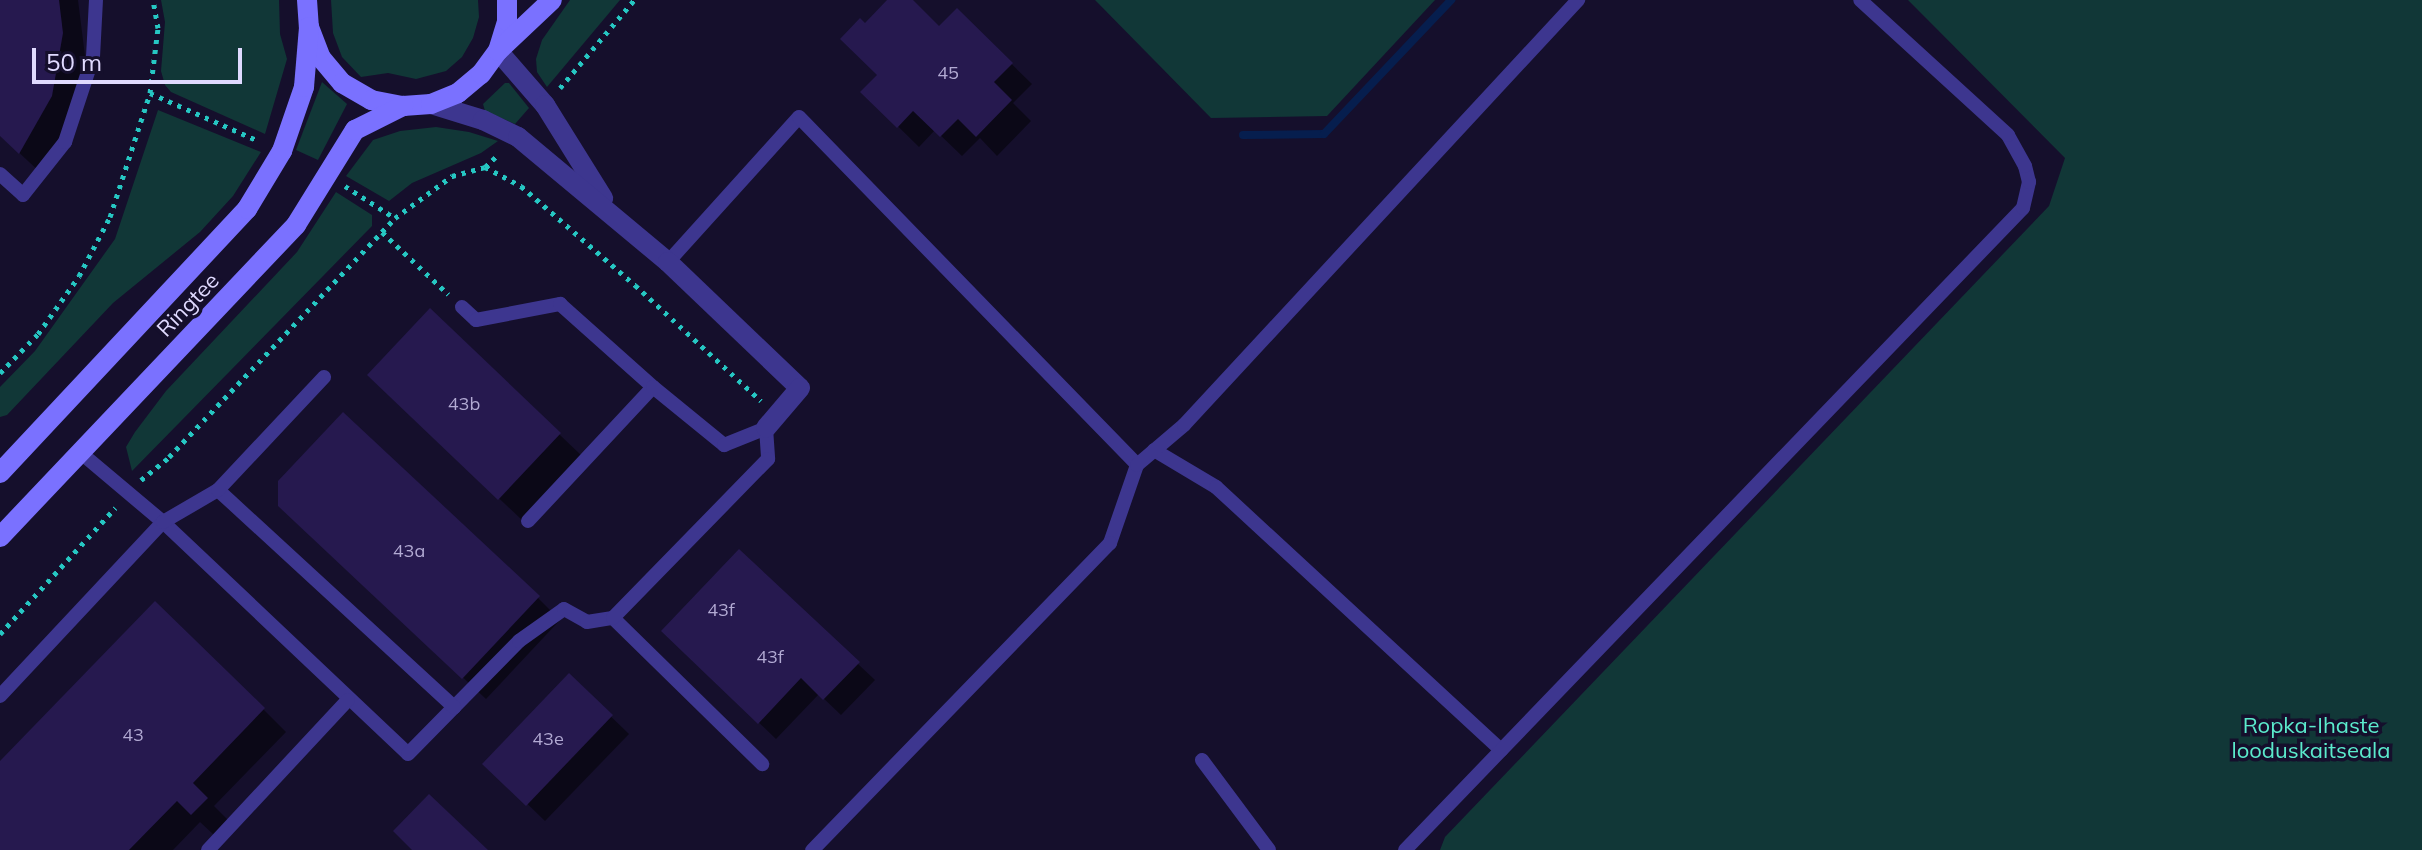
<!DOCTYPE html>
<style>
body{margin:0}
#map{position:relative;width:2422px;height:850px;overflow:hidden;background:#150f2c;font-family:Mulish,sans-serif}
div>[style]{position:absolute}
.green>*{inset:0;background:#113737}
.shadow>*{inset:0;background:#0007}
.stream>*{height:8px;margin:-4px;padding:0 4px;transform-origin:4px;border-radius:4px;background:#061e4e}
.building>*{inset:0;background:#26194f}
.path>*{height:5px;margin-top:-2.5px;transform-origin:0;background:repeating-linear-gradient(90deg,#26c7c3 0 4px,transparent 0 10px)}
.lane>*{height:14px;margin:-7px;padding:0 7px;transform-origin:7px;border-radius:7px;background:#3d368f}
.street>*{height:20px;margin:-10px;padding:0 10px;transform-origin:10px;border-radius:10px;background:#3d368f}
.secondary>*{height:20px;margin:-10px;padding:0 10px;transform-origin:10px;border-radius:10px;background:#7a71ff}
span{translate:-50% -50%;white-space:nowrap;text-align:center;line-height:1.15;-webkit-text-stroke:7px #150f2c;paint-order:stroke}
.number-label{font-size:18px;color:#b2aad3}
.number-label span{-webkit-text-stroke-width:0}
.street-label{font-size:22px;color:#e0daff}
.park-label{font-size:22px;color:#5beacc}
.scale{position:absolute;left:32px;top:48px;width:210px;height:36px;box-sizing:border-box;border:4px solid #e0daff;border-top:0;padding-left:10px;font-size:24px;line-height:28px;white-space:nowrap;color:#e0daff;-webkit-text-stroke:6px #150f2c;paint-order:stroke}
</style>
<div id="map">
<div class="green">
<i style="clip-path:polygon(161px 0,279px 0,280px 34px,287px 59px,265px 134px,171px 92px,165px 85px,161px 71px,165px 22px)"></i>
<i style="clip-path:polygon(331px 0,478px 0,479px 17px,473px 38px,462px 57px,446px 71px,416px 79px,388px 73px,361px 77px,342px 57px,333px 33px)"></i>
<i style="clip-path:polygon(570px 0,620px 0,547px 87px,537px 72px,536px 59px,542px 40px)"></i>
<i style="clip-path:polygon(1095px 0,1435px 0,1327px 116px,1211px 118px)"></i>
<i style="clip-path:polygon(1908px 0,2422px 0,2422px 850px,1440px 850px,1445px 837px,2049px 206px,2065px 158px)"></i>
<i style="clip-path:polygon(322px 82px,347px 104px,318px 160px,296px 150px)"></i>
<i style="clip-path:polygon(505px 83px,509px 83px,529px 108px,515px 124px,485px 111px,483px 104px)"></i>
<i style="clip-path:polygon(158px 110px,261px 152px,233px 196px,200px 232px,113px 303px,7px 415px,0 417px,0 387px,35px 351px,115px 239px)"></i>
<i style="clip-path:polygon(436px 127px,469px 132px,498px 141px,481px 153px,412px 183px,389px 201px,346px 176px,373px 140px,400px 131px)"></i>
<i style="clip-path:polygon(336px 192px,372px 215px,372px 226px,132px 471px,126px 447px,135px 432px,166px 391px,297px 252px)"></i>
</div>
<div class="shadow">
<i style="clip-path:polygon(0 0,78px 0,85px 56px,73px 119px,42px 174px,0 135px)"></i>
<i style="clip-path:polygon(889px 0,910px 0,939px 29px,957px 11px,1032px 84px,1013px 103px,1031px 121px,997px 156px,980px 138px,962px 156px,935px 130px,919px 147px,863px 92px,879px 75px,865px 25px)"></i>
<i style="clip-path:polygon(430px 311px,582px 456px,522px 520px,392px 397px)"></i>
<i style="clip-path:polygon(303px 528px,538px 598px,560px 620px,486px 699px)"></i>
<i style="clip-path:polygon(680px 647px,858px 664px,875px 680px,841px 715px,819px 694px,776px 739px)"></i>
<i style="clip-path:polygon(569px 676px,629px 734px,545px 821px,485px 763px)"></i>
<i style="clip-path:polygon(263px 709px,286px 732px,214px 806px,229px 821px,214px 835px,200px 822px,173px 850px,7px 850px,0 843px,0 764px)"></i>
</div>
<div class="stream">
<i style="left:1243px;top:135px;width:81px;rotate:-0.7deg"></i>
<i style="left:1324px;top:134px;width:185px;rotate:-46.5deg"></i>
</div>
<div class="building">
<i style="clip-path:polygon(0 0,59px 0,63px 33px,52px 96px,19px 154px,0 136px)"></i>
<i style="clip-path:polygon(887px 0,913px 0,939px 26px,957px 8px,1013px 63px,994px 82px,1012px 100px,976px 137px,958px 119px,940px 137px,913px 111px,897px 128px,860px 92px,877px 75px,840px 39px,860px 18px,865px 23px)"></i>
<i style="clip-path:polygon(430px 308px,561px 433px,498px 500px,367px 375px)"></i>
<i style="clip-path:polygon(343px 412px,540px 596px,462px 679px,278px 506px,278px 481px)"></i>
<i style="clip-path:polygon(739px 549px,860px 662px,823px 700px,801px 678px,758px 724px,661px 631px)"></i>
<i style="clip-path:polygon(155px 601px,265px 708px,193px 783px,208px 798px,191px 815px,177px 801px,129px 850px,0 850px,0 761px)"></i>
<i style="clip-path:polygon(569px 673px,613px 715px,526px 806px,482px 764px)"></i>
<i style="clip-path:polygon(429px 794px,488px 850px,412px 850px,393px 831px)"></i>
</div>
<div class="path">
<i style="left:560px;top:88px;width:115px;rotate:-49.9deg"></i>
<i style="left:150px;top:93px;width:119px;rotate:23.8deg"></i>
<i style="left:485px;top:167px;width:41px;rotate:27.8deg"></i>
<i style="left:521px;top:186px;width:151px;rotate:41deg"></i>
<i style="left:635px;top:285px;width:171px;rotate:42.6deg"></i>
<i style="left:345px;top:186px;width:59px;rotate:32.6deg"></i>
<i style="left:382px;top:232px;width:91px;rotate:43.2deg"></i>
<i style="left:0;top:373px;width:54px;rotate:-45.7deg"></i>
<i style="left:38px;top:334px;width:71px;rotate:-54.7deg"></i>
<i style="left:79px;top:276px;width:67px;rotate:-62.3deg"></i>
<i style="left:110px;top:217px;width:130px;rotate:-72.1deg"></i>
<i style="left:150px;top:93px;width:65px;rotate:-83deg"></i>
<i style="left:158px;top:28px;width:28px;rotate:-100deg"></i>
<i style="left:141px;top:480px;width:36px;rotate:-39deg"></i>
<i style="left:169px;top:457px;width:329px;rotate:-46.6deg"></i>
<i style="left:395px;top:218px;width:71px;rotate:-36.4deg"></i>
<i style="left:452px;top:176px;width:34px;rotate:-15deg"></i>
<i style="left:485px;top:167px;width:19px;rotate:-43deg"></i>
<i style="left:0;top:634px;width:171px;rotate:-47.6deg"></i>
</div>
<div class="lane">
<i style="left:0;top:174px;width:31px;rotate:42deg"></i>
<i style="left:23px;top:195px;width:68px;rotate:-51.6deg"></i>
<i style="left:65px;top:142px;width:89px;rotate:-71.8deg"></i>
<i style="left:93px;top:57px;width:57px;rotate:-87deg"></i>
<i style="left:668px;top:262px;width:195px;rotate:-47.9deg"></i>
<i style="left:799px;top:117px;width:485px;rotate:45.8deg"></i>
<i style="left:1137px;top:465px;width:83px;rotate:109.1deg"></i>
<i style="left:1110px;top:543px;width:428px;rotate:134.1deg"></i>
<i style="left:462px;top:307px;width:19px;rotate:43deg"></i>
<i style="left:476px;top:320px;width:86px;rotate:-10.8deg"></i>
<i style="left:560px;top:304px;width:125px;rotate:41.7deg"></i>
<i style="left:1154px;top:450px;width:72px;rotate:30.8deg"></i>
<i style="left:1216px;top:487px;width:388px;rotate:42.7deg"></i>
<i style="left:81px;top:453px;width:107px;rotate:40.1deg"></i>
<i style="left:163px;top:522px;width:337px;rotate:43.4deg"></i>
<i style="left:408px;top:754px;width:158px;rotate:-45.5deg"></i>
<i style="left:519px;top:641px;width:55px;rotate:-35.4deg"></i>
<i style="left:564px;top:609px;width:26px;rotate:29deg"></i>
<i style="left:587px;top:622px;width:26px;rotate:-9deg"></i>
<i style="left:613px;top:618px;width:209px;rotate:44.4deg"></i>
<i style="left:1137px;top:465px;width:62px;rotate:-40.4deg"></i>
<i style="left:1184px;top:425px;width:580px;rotate:-47.17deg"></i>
<i style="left:218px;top:490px;width:321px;rotate:42.6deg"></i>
<i style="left:528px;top:521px;width:183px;rotate:-47deg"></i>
<i style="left:653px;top:387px;width:92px;rotate:39.2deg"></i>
<i style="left:724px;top:445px;width:45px;rotate:-22deg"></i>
<i style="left:766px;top:428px;width:31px;rotate:86deg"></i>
<i style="left:768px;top:459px;width:222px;rotate:134.3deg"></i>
<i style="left:0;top:696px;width:238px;rotate:-46.9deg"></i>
<i style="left:163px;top:522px;width:64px;rotate:-30.2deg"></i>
<i style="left:218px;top:490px;width:155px;rotate:-46.8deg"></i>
<i style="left:1202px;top:760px;width:112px;rotate:53.3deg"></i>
<i style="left:208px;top:850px;width:205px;rotate:-47deg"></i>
<i style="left:1405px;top:850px;width:891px;rotate:-46.09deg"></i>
<i style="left:2023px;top:208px;width:27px;rotate:-77deg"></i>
<i style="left:2029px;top:182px;width:16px;rotate:-104deg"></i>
<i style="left:2025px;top:166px;width:35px;rotate:-119deg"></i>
<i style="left:2008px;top:135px;width:200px;rotate:-137.6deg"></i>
</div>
<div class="street">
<i style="left:498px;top:51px;width:72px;rotate:49deg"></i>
<i style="left:545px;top:105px;width:110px;rotate:58.1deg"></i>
<i style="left:431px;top:104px;width:54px;rotate:17.1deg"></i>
<i style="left:483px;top:120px;width:39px;rotate:26deg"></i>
<i style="left:518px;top:137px;width:195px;rotate:39.8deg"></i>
<i style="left:668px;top:262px;width:182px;rotate:43.7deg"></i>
<i style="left:800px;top:388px;width:52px;rotate:130.4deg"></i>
</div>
<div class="secondary">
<i style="left:307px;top:0;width:27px;rotate:86deg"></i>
<i style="left:309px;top:27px;width:33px;rotate:69deg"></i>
<i style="left:321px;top:58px;width:33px;rotate:50deg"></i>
<i style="left:342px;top:83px;width:34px;rotate:30deg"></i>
<i style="left:371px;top:100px;width:33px;rotate:11deg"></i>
<i style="left:403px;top:106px;width:28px;rotate:-4deg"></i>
<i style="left:431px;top:104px;width:29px;rotate:-22deg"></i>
<i style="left:458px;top:93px;width:30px;rotate:-40deg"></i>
<i style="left:481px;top:74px;width:29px;rotate:-54deg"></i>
<i style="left:498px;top:51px;width:31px;rotate:-73deg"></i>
<i style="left:507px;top:21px;width:21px;rotate:-90deg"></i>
<i style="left:498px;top:51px;width:74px;rotate:-43.4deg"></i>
<i style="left:0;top:473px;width:362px;rotate:-46.9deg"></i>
<i style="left:247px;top:209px;width:68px;rotate:-58.9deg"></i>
<i style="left:282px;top:151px;width:68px;rotate:-71deg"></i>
<i style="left:304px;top:87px;width:60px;rotate:-85.2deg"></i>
<i style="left:0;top:537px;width:430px;rotate:-46.5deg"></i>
<i style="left:296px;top:225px;width:112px;rotate:-58.2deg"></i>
<i style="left:355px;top:130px;width:54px;rotate:-26.6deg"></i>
</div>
<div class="number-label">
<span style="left:948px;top:73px">45</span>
<span style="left:464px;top:404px">43b</span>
<span style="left:409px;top:551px">43a</span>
<span style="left:721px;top:610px">43f</span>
<span style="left:770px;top:657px">43f</span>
<span style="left:133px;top:735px">43</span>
<span style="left:548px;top:739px">43e</span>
</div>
<div class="street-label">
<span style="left:188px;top:305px;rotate:-46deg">Ringtee</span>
</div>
<div class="park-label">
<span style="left:2311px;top:738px">Ropka-Ihaste<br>looduskaitseala</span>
</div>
<div class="scale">50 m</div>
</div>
